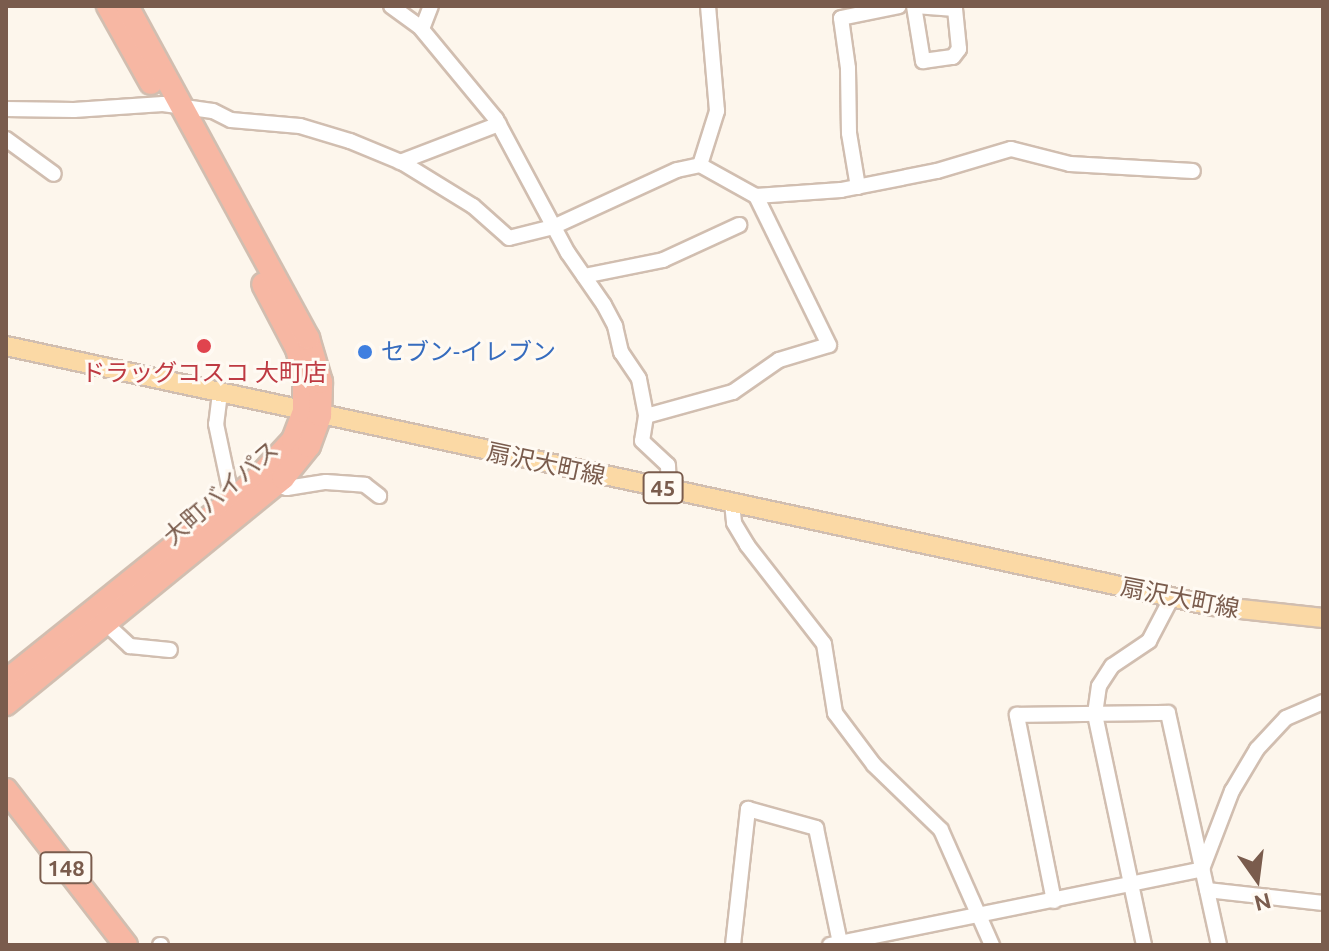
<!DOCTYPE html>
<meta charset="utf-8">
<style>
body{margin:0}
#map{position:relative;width:1329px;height:951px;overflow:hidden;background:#fdf6ec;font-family:Ubuntu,"Noto Sans JP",sans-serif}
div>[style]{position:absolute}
.roads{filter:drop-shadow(2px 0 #d1beb0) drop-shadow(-2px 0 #d1beb0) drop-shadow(0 2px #d1beb0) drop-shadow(0 -2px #d1beb0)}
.minor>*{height:14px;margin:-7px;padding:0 7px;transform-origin:7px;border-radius:7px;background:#fff}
.major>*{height:18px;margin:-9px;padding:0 9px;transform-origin:9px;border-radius:9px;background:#fbd9a5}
.highway>*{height:22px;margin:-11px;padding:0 11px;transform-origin:11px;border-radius:11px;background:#f7b7a3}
.dots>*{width:22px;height:22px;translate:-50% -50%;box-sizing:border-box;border:4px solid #fffaf3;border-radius:50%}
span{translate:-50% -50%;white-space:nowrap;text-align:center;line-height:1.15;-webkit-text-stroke:6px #fffaf3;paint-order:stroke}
.shield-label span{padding:2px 6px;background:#fffaf3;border:2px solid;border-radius:6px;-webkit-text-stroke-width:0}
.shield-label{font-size:22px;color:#7a5c4d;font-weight:700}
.shop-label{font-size:24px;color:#366cbe}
.left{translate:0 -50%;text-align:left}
.health-label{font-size:24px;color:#be3a42}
.street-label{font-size:24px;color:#7a5c4d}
.frame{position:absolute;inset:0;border:8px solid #7a5c4d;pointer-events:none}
.north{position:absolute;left:1217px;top:839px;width:80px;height:80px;-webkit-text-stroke:6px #fffaf3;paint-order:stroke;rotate:166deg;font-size:22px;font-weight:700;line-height:32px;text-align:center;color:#7a5c4d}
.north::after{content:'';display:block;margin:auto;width:28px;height:36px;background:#7a5c4d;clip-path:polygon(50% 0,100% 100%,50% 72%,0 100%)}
</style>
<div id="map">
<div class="roads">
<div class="minor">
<i style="left:391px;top:6px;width:34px;rotate:36deg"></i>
<i style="left:419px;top:26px;width:121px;rotate:50.4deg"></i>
<i style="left:496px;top:119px;width:152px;rotate:61.8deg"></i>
<i style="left:568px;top:253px;width:63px;rotate:55.3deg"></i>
<i style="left:604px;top:305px;width:24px;rotate:62deg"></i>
<i style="left:615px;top:326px;width:27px;rotate:77deg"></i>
<i style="left:621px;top:352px;width:32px;rotate:56deg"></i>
<i style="left:639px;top:379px;width:38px;rotate:79deg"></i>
<i style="left:646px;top:416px;width:25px;rotate:99deg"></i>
<i style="left:642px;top:441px;width:35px;rotate:43deg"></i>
<i style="left:668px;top:465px;width:24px;rotate:88deg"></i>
<i style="left:914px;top:6px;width:56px;rotate:80.7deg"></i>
<i style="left:923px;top:61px;width:30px;rotate:-8deg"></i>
<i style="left:953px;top:57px;width:10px;rotate:-53deg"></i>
<i style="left:959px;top:49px;width:40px;rotate:-95.7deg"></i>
<i style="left:955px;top:9px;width:40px;rotate:-175.7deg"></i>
<i style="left:422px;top:29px;width:25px;rotate:-69deg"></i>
<i style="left:6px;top:109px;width:68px;rotate:0.8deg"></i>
<i style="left:74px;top:110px;width:89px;rotate:-3.9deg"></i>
<i style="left:163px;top:104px;width:50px;rotate:8deg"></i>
<i style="left:213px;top:111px;width:20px;rotate:27deg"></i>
<i style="left:231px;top:120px;width:69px;rotate:5deg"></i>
<i style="left:300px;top:126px;width:52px;rotate:16.7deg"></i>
<i style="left:350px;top:141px;width:57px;rotate:22.5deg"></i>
<i style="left:403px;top:163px;width:82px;rotate:31.6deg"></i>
<i style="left:473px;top:206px;width:48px;rotate:41.6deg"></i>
<i style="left:509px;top:238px;width:45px;rotate:-14deg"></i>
<i style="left:553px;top:227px;width:136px;rotate:-24.7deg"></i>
<i style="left:677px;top:170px;width:24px;rotate:-12deg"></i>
<i style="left:700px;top:165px;width:64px;rotate:29deg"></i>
<i style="left:756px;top:196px;width:85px;rotate:-4deg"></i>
<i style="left:841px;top:190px;width:98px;rotate:-11.2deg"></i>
<i style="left:937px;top:171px;width:77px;rotate:-16.6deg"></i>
<i style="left:1011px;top:149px;width:61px;rotate:14.3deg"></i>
<i style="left:1070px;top:164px;width:123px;rotate:3.3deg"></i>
<i style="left:6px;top:139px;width:59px;rotate:36.1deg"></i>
<i style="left:400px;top:162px;width:106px;rotate:-21deg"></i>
<i style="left:700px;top:165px;width:57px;rotate:-72.5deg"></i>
<i style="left:717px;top:111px;width:105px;rotate:-94.9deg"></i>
<i style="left:858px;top:187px;width:55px;rotate:-99.5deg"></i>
<i style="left:849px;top:133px;width:65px;rotate:-90.9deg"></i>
<i style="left:848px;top:68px;width:50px;rotate:-98deg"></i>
<i style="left:841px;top:18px;width:59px;rotate:-11.7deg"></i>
<i style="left:584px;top:276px;width:81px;rotate:-11.4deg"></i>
<i style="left:663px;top:260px;width:84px;rotate:-24.7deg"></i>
<i style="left:220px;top:393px;width:31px;rotate:97deg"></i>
<i style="left:216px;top:424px;width:77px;rotate:78deg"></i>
<i style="left:646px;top:416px;width:90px;rotate:-15.4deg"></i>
<i style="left:733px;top:392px;width:56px;rotate:-34.8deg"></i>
<i style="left:779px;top:360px;width:52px;rotate:-16.7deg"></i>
<i style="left:829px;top:345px;width:166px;rotate:-116.1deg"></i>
<i style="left:275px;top:485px;width:12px;rotate:14deg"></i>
<i style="left:287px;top:488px;width:39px;rotate:-9deg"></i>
<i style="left:326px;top:482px;width:39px;rotate:4deg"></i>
<i style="left:365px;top:485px;width:18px;rotate:38deg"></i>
<i style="left:732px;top:503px;width:20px;rotate:84deg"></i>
<i style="left:734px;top:523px;width:26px;rotate:59deg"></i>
<i style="left:747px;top:545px;width:125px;rotate:52.1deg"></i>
<i style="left:824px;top:644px;width:70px;rotate:80.9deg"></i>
<i style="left:835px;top:713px;width:65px;rotate:53.1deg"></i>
<i style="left:874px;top:765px;width:93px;rotate:44.1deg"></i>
<i style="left:941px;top:830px;width:126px;rotate:66.1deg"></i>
<i style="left:101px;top:619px;width:40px;rotate:43deg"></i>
<i style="left:130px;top:646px;width:40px;rotate:5.7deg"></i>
<i style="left:1202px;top:869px;width:84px;rotate:-69deg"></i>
<i style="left:1232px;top:791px;width:49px;rotate:-59.2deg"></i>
<i style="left:1257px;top:749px;width:42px;rotate:-46.9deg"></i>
<i style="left:1286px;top:718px;width:40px;rotate:-23.4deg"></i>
<i style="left:1207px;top:890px;width:117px;rotate:6.4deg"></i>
<i style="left:1054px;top:901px;width:190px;rotate:-101.3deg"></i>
<i style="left:1017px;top:715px;width:151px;rotate:-0.8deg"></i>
<i style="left:1168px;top:713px;width:238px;rotate:77.6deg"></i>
<i style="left:160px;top:945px;width:1px"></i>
<i style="left:733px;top:945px;width:137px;rotate:-83.7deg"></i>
<i style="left:748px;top:809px;width:71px;rotate:15.6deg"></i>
<i style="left:816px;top:828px;width:117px;rotate:78.2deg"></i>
<i style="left:830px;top:945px;width:380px;rotate:-11.5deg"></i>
<i style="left:1144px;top:945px;width:236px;rotate:-102deg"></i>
<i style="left:1095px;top:714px;width:28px;rotate:-82deg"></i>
<i style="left:1099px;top:686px;width:24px;rotate:-57deg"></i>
<i style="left:1112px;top:666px;width:45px;rotate:-34deg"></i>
<i style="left:1149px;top:641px;width:50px;rotate:-62.4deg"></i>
</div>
<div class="major">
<i style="left:6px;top:346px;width:1235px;rotate:12.16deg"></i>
<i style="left:1213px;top:606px;width:111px;rotate:6.2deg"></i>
</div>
<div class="highway">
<i style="left:108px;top:6px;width:88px;rotate:60.8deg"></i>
<i style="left:6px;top:681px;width:319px;rotate:-38.8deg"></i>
<i style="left:255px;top:481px;width:56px;rotate:-47.2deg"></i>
<i style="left:293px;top:440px;width:31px;rotate:-69deg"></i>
<i style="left:304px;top:411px;width:36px;rotate:-90deg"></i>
<i style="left:304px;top:375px;width:27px;rotate:-105deg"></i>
<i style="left:297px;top:349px;width:73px;rotate:-117.6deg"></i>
<i style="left:6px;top:704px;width:357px;rotate:-39.2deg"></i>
<i style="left:283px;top:478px;width:41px;rotate:-50.9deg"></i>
<i style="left:309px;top:446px;width:33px;rotate:-70deg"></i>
<i style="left:320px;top:415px;width:33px;rotate:-88deg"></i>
<i style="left:321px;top:382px;width:46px;rotate:-106.5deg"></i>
<i style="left:308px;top:338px;width:378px;rotate:-118.6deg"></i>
<i style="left:6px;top:790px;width:196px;rotate:52.3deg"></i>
</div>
</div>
<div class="dots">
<i style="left:204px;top:346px;background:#e0444e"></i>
<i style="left:365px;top:352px;background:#3f7fe0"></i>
</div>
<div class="shield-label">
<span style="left:663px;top:488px">45</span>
<span style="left:66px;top:868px">148</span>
</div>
<div class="shop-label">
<span class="left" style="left:381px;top:352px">セブン-イレブン</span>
</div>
<div class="health-label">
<span style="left:204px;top:373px">ドラッグコスコ 大町店</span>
</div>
<div class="street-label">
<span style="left:546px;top:464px;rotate:12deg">扇沢大町線</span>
<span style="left:221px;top:493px;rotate:-41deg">大町バイパス</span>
<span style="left:1180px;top:598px;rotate:11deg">扇沢大町線</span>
</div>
<div class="frame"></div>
<div class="north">N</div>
</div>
